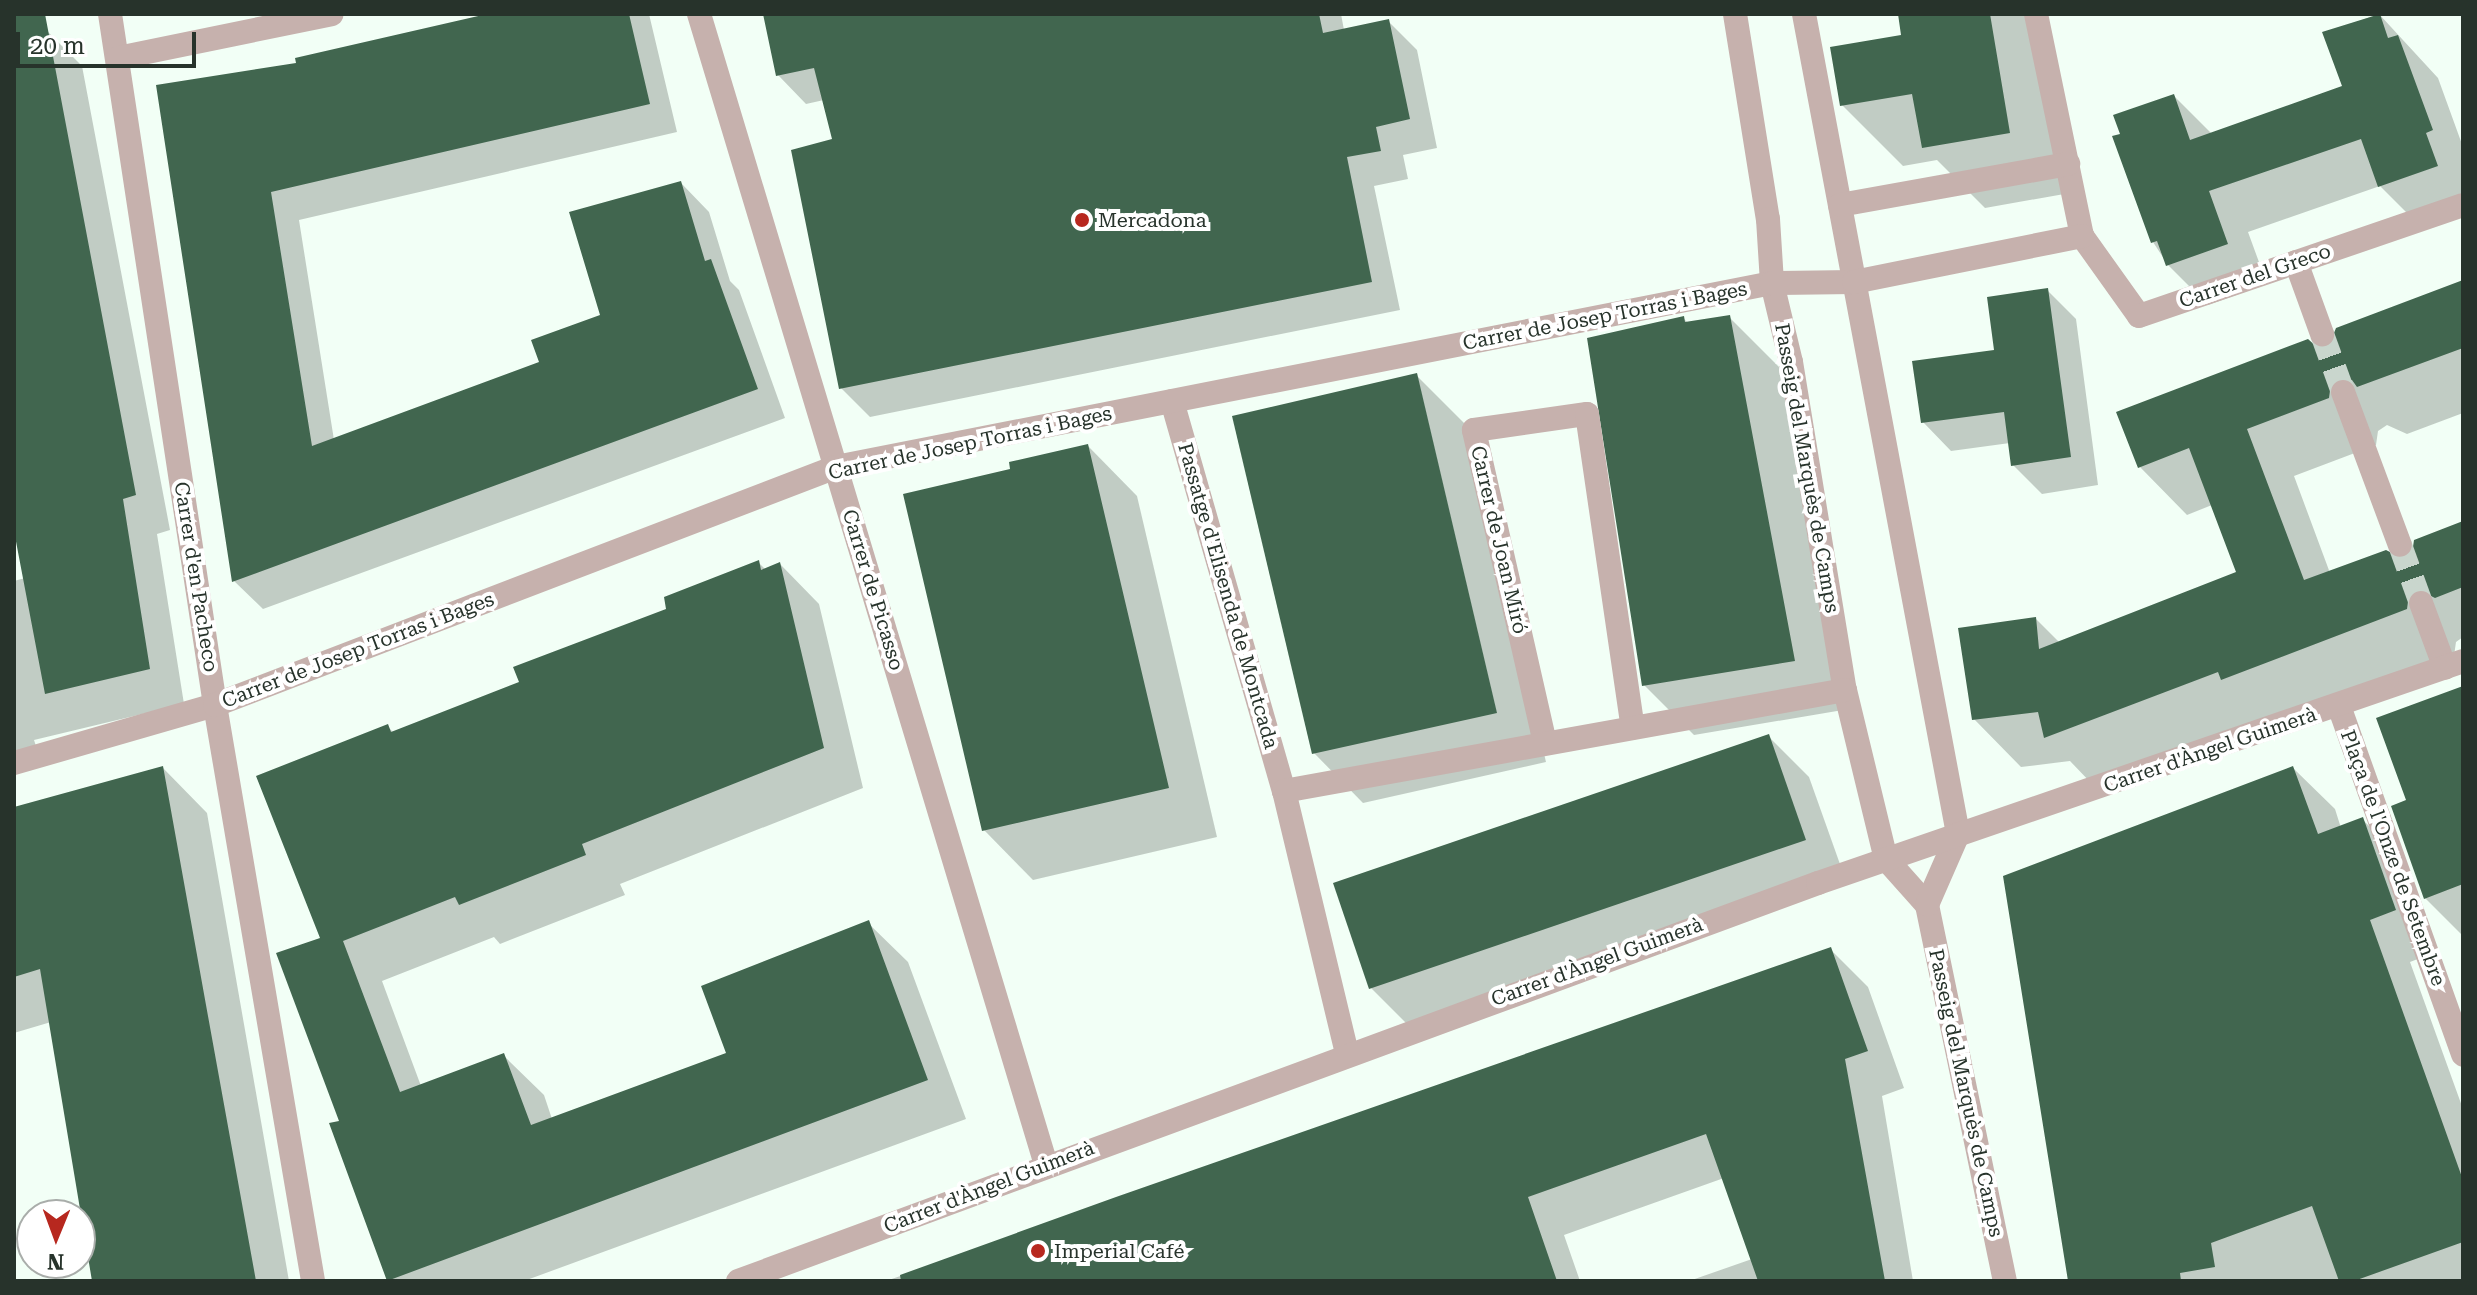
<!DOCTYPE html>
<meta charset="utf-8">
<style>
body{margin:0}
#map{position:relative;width:2477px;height:1295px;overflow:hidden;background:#f2fff6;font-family:"Roboto Serif",serif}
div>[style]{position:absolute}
.shadow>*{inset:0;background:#0003}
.building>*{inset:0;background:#41664f}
.minor-tunnel>*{height:24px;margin-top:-12px;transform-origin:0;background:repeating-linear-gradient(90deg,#c9d6cd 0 24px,transparent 0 36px)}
.minor>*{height:24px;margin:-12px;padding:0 12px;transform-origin:12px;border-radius:12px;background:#c6b1ad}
.dots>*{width:22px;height:22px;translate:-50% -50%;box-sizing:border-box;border:4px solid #fff;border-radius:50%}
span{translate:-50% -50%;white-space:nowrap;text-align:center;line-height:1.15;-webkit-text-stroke:8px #fff;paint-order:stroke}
.poi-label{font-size:20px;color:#27332b}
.left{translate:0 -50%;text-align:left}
.street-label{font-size:20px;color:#27332b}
.frame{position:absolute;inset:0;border:16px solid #27332b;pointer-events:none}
.north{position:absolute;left:16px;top:1199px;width:80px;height:80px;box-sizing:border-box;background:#fff;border:2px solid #a9adaa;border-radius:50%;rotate:181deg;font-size:22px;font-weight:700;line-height:32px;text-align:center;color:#27332b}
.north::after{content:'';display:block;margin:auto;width:28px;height:36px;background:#b7281f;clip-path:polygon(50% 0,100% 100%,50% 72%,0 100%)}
.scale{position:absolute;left:16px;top:32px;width:180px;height:36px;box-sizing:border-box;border:4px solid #27332b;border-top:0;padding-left:10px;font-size:24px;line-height:28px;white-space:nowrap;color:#27332b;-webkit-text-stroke:6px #fff;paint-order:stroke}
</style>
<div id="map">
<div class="shadow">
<i style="clip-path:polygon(499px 14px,649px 14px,677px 132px,299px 220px,334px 440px,541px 363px,602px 316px,681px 183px,709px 212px,730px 281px,739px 290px,785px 418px,263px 609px,234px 581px,158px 87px,299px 65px)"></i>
<i style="clip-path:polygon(765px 14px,1341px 14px,1344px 30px,1388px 21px,1417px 50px,1437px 148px,1403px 155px,1408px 179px,1374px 186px,1400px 310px,870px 417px,841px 388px,834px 140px,824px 100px,806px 104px,778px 75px)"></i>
<i style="clip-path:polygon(1900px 14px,2039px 14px,2070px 193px,1985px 208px,1937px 160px,1903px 166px,1842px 105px,1904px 36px)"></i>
<i style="clip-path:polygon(2379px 14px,2438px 78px,2463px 147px,2463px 212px,2421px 227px,2380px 186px,2248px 232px,2267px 284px,2208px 305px,2168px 265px,2153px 242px,2122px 135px,2174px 96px,2212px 134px,2345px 88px,2325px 33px)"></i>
<i style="clip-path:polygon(47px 31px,82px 66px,170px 530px,157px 534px,184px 704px,34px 740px,37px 749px,14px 756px,14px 581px,25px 578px,14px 521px,14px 37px)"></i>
<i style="clip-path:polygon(2463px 282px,2463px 413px,2407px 434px,2387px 425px,2378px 431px,2376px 445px,2294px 476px,2330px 573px,2405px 562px,2463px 523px,2463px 637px,2456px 642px,2454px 656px,2093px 785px,2070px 761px,2021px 767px,1974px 719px,2036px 619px,2060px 643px,2238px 573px,2212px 505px,2187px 515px,2140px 467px,2318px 351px)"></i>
<i style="clip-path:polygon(2047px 290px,2076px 319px,2098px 485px,2042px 494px,2013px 465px,2010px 443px,1951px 451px,1923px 422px,1996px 351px)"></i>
<i style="clip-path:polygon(1729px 317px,1779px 367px,1843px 710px,1694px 735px,1644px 685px,1683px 318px,1688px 323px)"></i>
<i style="clip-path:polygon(1416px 375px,1466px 425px,1546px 762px,1363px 803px,1314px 753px)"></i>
<i style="clip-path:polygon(1088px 446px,1137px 496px,1217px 837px,1033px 880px,984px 830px,1013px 470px)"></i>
<i style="clip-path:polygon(759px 563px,766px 570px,780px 564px,819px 604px,863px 788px,620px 884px,625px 895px,500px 944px,494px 937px,382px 981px,421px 1086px,504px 1056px,544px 1095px,552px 1119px,728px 1054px,868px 923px,908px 962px,966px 1119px,524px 1281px,389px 1281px,331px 1125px,341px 1122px,323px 939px,388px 727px,394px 733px,522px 684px)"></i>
<i style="clip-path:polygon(2463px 688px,2463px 936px,2425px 898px,2409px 801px)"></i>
<i style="clip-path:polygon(1769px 737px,1809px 777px,1846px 881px,1411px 1028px,1371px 988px)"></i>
<i style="clip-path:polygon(163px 768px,207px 813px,289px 1281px,94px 1281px,51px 1022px,14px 1033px,14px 809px)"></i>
<i style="clip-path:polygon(2293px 768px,2335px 809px,2341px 828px,2362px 819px,2404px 861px,2436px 952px,2410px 962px,2463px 1109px,2463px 1281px,2070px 1281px)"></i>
<i style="clip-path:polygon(1831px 950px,1868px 987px,1904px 1088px,1882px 1096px,1913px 1281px,1689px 1281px,1752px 1259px,1724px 1178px,1564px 1235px,1580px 1281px,886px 1281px)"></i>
</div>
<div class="building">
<i style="clip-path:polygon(14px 14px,45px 14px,136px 495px,123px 499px,150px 669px,45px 694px,14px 531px)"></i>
<i style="clip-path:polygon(487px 14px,629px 14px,650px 104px,271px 192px,312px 446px,539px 362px,531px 340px,600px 315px,569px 212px,681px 181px,705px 261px,711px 259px,758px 389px,232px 582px,156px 85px,296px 63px,295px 58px)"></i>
<i style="clip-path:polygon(763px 14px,1319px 14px,1323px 33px,1389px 19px,1410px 119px,1376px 127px,1381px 151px,1347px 157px,1372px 282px,839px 389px,791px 150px,832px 139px,814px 68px,776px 76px)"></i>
<i style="clip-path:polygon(1898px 14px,1990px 14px,2010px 133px,1922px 148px,1912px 94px,1840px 106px,1830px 47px,1901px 35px)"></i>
<i style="clip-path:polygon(2380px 14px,2388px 38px,2398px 35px,2433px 130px,2426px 133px,2438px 166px,2378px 187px,2361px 139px,2209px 191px,2228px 244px,2166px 266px,2157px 241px,2151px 243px,2112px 136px,2120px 134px,2113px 115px,2174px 94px,2190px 140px,2342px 86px,2322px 32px)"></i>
<i style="clip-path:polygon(2463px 280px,2463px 348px,2357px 387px,2352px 380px,2339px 378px,2331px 383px,2329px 398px,2247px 429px,2304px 580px,2386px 550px,2404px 559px,2412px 554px,2414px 540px,2463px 521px,2463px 587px,2435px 598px,2417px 589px,2409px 594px,2407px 609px,2221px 680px,2218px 672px,2044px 738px,2038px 712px,1972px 720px,1958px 628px,2036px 617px,2039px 649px,2236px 572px,2189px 448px,2138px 468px,2116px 412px,2308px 339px,2319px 349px,2328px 348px,2336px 328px)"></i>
<i style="clip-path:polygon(2048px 288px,2071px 457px,2011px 466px,2004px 412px,1921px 423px,1912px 361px,1994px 350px,1987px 297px)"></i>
<i style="clip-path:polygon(1730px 315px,1795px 661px,1642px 686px,1587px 338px,1684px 316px,1685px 322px)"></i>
<i style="clip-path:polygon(1417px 373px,1497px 713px,1312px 754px,1232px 416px)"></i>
<i style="clip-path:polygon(1088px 444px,1169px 788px,982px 831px,903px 494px,1010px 469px,1009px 462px)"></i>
<i style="clip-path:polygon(759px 560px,761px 570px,780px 562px,824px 748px,582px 844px,586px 855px,459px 905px,455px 897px,343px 941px,400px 1092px,504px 1053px,531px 1125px,726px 1053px,701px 986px,869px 920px,928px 1080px,387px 1281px,329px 1123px,339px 1121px,276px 953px,320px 938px,256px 776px,388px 724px,391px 732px,519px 682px,513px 667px,666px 609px,664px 597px)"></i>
<i style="clip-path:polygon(2463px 686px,2463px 884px,2424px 899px,2391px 806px,2406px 800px,2376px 718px)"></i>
<i style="clip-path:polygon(1769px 734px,1806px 840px,1369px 989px,1333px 883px)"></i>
<i style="clip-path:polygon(163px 766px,206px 1005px,256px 1281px,92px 1281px,40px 969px,14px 977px,14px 807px)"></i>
<i style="clip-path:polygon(2293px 766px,2318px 834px,2363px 817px,2396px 910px,2370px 920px,2463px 1180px,2463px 1242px,2354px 1281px,2339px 1281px,2312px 1206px,2211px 1243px,2215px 1267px,2180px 1273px,2181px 1281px,2068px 1281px,2003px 876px)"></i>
<i style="clip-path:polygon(1831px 947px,1868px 1051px,1845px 1059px,1885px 1281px,1758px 1281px,1706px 1134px,1528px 1197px,1557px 1281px,901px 1281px,900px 1275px,1116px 1197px)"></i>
</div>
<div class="minor-tunnel">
<i style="left:2322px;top:334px;width:62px;rotate:70.1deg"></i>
<i style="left:2400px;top:545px;width:62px;rotate:70.1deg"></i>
</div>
<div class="minor">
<i style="left:110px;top:14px;width:699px;rotate:81.36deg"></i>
<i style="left:215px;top:705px;width:584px;rotate:80.34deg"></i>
<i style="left:699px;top:14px;width:1202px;rotate:73.22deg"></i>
<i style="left:1735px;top:14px;width:208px;rotate:80.9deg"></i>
<i style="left:1768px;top:219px;width:64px;rotate:86.4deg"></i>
<i style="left:1772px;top:283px;width:81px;rotate:76.5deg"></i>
<i style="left:1791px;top:362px;width:332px;rotate:80.7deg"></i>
<i style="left:1845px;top:690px;width:174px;rotate:76.4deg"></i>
<i style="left:1886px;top:859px;width:62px;rotate:48.3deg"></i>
<i style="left:1927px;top:905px;width:384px;rotate:78.3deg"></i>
<i style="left:1804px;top:14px;width:834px;rotate:79.36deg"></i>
<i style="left:1958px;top:834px;width:77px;rotate:113.6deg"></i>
<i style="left:2036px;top:14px;width:227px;rotate:78.3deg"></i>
<i style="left:2082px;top:236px;width:98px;rotate:54.5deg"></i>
<i style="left:2139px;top:316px;width:342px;rotate:-18.9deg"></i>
<i style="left:118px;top:58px;width:218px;rotate:-11.6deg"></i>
<i style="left:1840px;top:205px;width:232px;rotate:-10.2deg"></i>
<i style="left:2296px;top:262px;width:77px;rotate:70.1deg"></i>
<i style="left:2343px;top:392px;width:163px;rotate:69.6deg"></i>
<i style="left:1172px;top:401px;width:406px;rotate:74deg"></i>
<i style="left:1284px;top:791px;width:269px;rotate:76.5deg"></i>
<i style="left:2421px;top:603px;width:69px;rotate:69.7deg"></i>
<i style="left:2339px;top:706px;width:370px;rotate:70.4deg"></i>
<i style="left:1545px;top:743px;width:321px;rotate:-102.8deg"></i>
<i style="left:1474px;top:430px;width:114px;rotate:-8.1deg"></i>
<i style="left:1587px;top:414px;width:317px;rotate:81.7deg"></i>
<i style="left:14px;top:763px;width:209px;rotate:-16.1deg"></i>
<i style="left:215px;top:705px;width:665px;rotate:-20.97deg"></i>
<i style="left:836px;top:467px;width:954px;rotate:-11.12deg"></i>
<i style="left:1772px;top:283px;width:82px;rotate:-0.7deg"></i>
<i style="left:1854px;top:282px;width:233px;rotate:-11.4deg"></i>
<i style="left:1284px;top:791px;width:570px;rotate:-10.21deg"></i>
<i style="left:738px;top:1281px;width:1151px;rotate:-20.23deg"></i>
<i style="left:1818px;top:883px;width:682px;rotate:-18.99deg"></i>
</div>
<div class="dots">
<i style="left:1082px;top:220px;background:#b7281f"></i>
<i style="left:1038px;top:1251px;background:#b7281f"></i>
</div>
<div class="poi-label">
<span class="left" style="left:1098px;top:220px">Mercadona</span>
<span class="left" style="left:1054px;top:1251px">Imperial Café</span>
</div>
<div class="street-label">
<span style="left:2255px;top:276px;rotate:-19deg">Carrer del Greco</span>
<span style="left:1605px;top:316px;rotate:-11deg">Carrer de Josep Torras i Bages</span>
<span style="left:970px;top:443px;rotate:-12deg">Carrer de Josep Torras i Bages</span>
<span style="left:1807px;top:468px;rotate:80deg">Passeig del Marquès de Camps</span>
<span style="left:1499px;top:540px;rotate:77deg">Carrer de Joan Miró</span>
<span style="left:196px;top:577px;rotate:81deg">Carrer d'en Pacheco</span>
<span style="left:873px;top:590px;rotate:73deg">Carrer de Picasso</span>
<span style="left:1228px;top:596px;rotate:74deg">Passatge d'Elisenda de Montcada</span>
<span style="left:358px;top:650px;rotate:-21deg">Carrer de Josep Torras i Bages</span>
<span style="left:2210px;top:750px;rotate:-19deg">Carrer d'Àngel Guimerà</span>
<span style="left:2393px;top:858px;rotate:70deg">Plaça de l'Onze de Setembre</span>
<span style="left:1597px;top:962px;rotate:-20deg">Carrer d'Àngel Guimerà</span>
<span style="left:1966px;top:1093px;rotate:78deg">Passeig del Marquès de Camps</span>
<span style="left:989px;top:1187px;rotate:-21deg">Carrer d'Àngel Guimerà</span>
</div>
<div class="frame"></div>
<div class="north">N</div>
<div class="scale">20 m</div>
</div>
